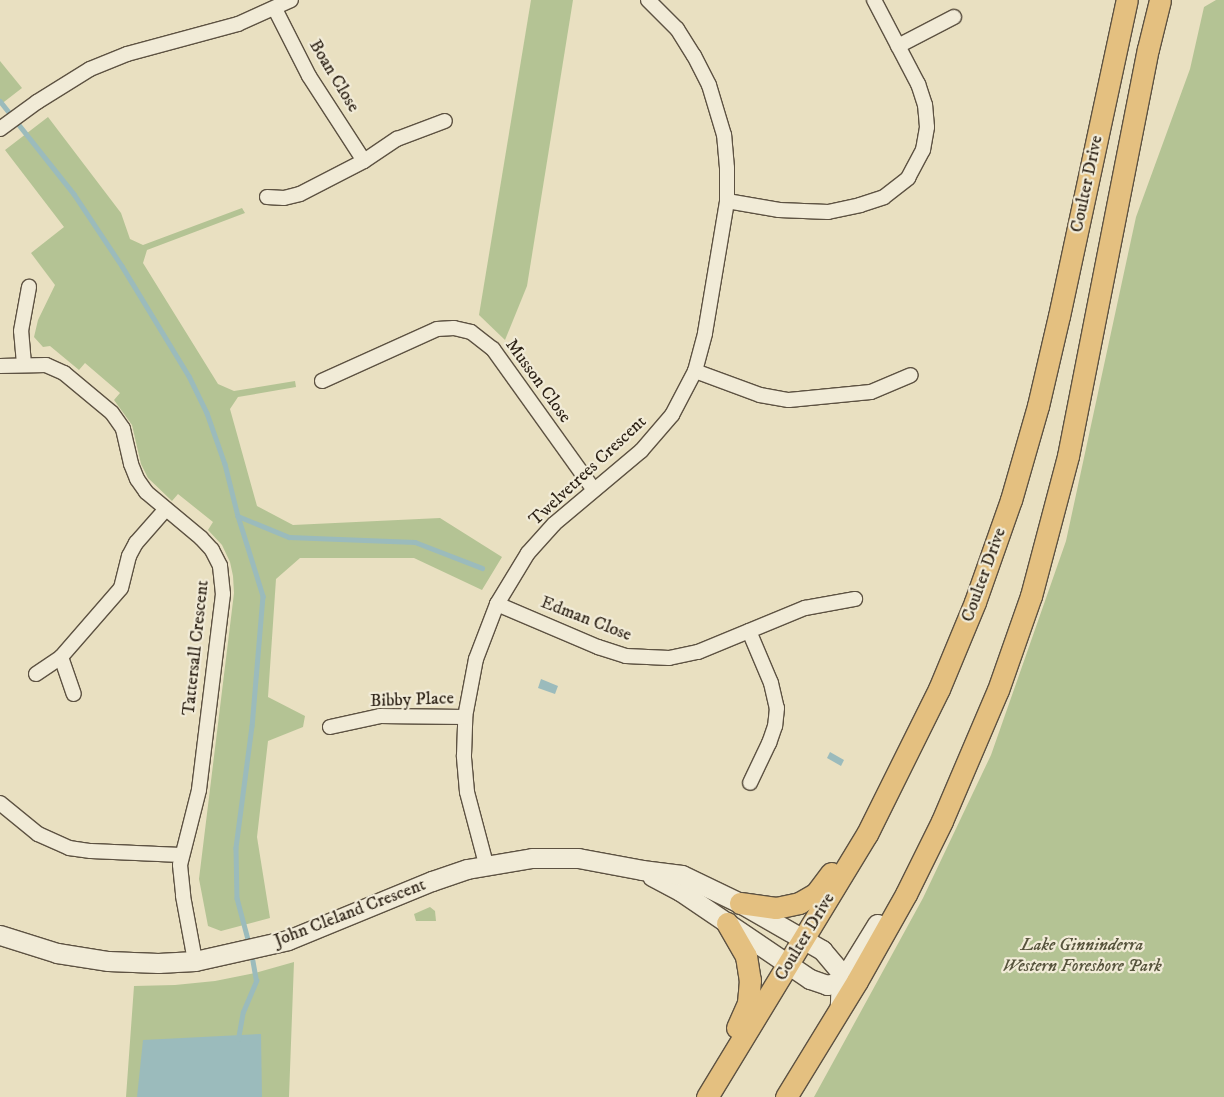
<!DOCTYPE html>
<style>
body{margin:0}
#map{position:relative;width:1224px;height:1097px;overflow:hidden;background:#e9e0c1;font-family:"IM FELL DW Pica",serif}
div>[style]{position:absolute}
.green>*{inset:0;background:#b4c394}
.water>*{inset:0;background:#9bbbbc}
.stream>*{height:4.5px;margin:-2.25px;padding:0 2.25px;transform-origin:2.25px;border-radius:2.25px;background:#9bbbbc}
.roads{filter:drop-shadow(1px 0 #5d5242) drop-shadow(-1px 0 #5d5242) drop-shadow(0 1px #5d5242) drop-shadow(0 -1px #5d5242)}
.street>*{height:14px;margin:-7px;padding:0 7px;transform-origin:7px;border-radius:7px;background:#f1ebd7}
.secondary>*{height:19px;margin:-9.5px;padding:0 9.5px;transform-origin:9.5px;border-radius:9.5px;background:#f1ebd7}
.primary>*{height:21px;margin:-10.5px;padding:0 10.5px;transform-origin:10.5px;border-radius:10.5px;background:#e4c080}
span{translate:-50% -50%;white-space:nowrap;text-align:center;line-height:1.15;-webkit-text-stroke:4.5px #f1ebd7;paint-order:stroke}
.street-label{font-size:18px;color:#2e2317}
.park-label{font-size:18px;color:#56533c;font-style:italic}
</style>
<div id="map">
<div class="green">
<i style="clip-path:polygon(531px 0,573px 0,527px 286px,505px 340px,479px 315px)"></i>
<i style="clip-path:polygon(1216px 0,1224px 0,1224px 1097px,814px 1097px,923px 898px,991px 755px,1066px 541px,1136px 217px,1190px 69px,1204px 7px)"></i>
<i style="clip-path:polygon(0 61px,22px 88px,0 105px)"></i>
<i style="clip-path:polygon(48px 117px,121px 213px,130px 239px,143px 245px,242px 208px,245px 213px,147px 250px,143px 263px,218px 384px,234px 391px,295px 381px,296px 387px,238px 397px,230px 409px,257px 506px,293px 525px,440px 518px,502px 557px,482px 590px,414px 558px,300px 558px,276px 579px,268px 697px,305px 716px,303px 727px,268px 741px,257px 837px,270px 918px,221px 931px,208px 926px,199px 879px,234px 593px,233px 576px,230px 562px,222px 545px,208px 530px,213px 522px,178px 494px,172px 501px,148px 478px,141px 464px,132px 425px,114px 400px,120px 393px,85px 363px,79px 370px,50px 346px,43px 347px,34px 337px,38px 320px,55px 285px,31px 253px,64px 227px,5px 150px)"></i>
<i style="clip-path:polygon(430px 907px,435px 911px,436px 921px,416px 921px,414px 914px)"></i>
<i style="clip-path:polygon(294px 962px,289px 1097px,126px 1097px,134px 986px,175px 985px,215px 981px,255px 973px)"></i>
</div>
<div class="water">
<i style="clip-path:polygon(541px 679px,558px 686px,555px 694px,538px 688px)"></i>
<i style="clip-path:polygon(830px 752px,844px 760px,841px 766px,827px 758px)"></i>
<i style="clip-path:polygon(261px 1034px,262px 1097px,137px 1097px,143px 1040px)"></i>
</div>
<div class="stream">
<i style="left:0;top:101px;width:119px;rotate:51.5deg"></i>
<i style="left:74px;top:194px;width:87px;rotate:56.3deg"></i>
<i style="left:122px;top:266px;width:129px;rotate:58.7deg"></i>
<i style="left:189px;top:376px;width:41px;rotate:64.1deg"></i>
<i style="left:207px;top:413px;width:54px;rotate:70.6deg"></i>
<i style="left:225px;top:464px;width:54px;rotate:76deg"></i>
<i style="left:238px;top:516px;width:55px;rotate:22.4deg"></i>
<i style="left:289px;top:537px;width:126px;rotate:2.3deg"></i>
<i style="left:415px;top:542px;width:72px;rotate:21.2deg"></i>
<i style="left:238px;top:516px;width:84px;rotate:72.6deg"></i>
<i style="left:263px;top:596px;width:130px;rotate:94.8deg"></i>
<i style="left:252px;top:726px;width:123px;rotate:97.5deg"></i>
<i style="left:236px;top:848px;width:50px;rotate:88.9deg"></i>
<i style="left:237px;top:898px;width:47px;rotate:75.1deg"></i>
<i style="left:238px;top:1039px;width:27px;rotate:-80deg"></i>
<i style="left:243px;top:1012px;width:34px;rotate:-67deg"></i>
<i style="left:256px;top:981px;width:28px;rotate:-100deg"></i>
</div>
<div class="roads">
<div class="street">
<i style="left:275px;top:9px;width:75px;rotate:63.1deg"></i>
<i style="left:309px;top:76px;width:101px;rotate:57.1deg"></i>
<i style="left:364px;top:161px;width:40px;rotate:-34deg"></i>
<i style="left:397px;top:139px;width:51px;rotate:-20.6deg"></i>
<i style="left:898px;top:46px;width:63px;rotate:-27.4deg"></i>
<i style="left:0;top:129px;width:46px;rotate:-36.1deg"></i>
<i style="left:37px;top:102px;width:62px;rotate:-31.9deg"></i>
<i style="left:90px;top:69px;width:40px;rotate:-22deg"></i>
<i style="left:127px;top:54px;width:115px;rotate:-15.1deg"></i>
<i style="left:238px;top:24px;width:58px;rotate:-24.4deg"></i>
<i style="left:267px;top:197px;width:17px;rotate:3deg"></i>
<i style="left:284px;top:198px;width:16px;rotate:-14deg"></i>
<i style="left:300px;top:194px;width:72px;rotate:-27.3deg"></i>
<i style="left:727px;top:201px;width:53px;rotate:9.8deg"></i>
<i style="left:779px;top:210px;width:49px;rotate:2.3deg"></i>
<i style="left:828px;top:212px;width:33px;rotate:-12deg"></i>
<i style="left:860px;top:205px;width:25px;rotate:-18deg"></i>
<i style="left:884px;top:197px;width:31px;rotate:-38deg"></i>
<i style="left:908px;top:178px;width:32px;rotate:-62deg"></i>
<i style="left:923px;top:150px;width:23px;rotate:-80deg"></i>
<i style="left:927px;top:127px;width:22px;rotate:-95deg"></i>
<i style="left:925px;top:105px;width:22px;rotate:-108deg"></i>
<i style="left:918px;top:84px;width:95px;rotate:-117.6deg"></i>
<i style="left:24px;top:364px;width:33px;rotate:-95deg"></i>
<i style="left:21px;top:331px;width:45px;rotate:-79.7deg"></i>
<i style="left:0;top:366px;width:46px;rotate:-1.2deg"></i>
<i style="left:46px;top:365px;width:20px;rotate:24deg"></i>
<i style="left:64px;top:373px;width:62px;rotate:39.8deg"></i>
<i style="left:112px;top:413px;width:19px;rotate:55deg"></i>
<i style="left:123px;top:429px;width:36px;rotate:77deg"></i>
<i style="left:131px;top:464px;width:16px;rotate:68deg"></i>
<i style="left:137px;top:479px;width:16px;rotate:55deg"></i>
<i style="left:146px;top:492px;width:72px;rotate:39.9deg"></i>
<i style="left:201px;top:538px;width:16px;rotate:47deg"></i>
<i style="left:212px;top:550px;width:18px;rotate:63deg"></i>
<i style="left:220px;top:566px;width:28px;rotate:84deg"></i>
<i style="left:223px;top:594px;width:197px;rotate:97deg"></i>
<i style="left:199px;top:790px;width:77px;rotate:104.2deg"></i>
<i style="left:180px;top:865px;width:31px;rotate:84deg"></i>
<i style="left:183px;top:896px;width:66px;rotate:79.5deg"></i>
<i style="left:695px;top:371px;width:69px;rotate:20.3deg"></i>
<i style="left:760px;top:395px;width:29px;rotate:10deg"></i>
<i style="left:789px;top:400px;width:82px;rotate:-5.6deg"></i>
<i style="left:871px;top:392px;width:43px;rotate:-23deg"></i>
<i style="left:322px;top:381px;width:126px;rotate:-24.3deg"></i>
<i style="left:437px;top:329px;width:17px;rotate:-3deg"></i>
<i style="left:454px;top:328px;width:17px;rotate:13deg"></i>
<i style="left:471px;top:332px;width:28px;rotate:38deg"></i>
<i style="left:493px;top:349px;width:173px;rotate:54.4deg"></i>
<i style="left:497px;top:604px;width:110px;rotate:23.1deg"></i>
<i style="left:598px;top:647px;width:29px;rotate:18deg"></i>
<i style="left:626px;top:656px;width:43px;rotate:2.7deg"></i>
<i style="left:669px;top:658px;width:30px;rotate:-12deg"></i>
<i style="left:698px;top:652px;width:116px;rotate:-22.4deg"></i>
<i style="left:805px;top:608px;width:51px;rotate:-10.2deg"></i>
<i style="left:749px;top:631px;width:56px;rotate:67.1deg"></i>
<i style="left:771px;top:683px;width:26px;rotate:77deg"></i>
<i style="left:777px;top:708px;width:18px;rotate:96deg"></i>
<i style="left:775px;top:726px;width:18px;rotate:109deg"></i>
<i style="left:769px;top:743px;width:44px;rotate:115.4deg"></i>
<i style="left:61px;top:657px;width:39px;rotate:71deg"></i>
<i style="left:36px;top:674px;width:30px;rotate:-34deg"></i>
<i style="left:61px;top:657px;width:91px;rotate:-49deg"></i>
<i style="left:121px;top:588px;width:33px;rotate:-76deg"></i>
<i style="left:129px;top:556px;width:15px;rotate:-62deg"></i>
<i style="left:136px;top:543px;width:45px;rotate:-48.6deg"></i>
<i style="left:330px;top:727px;width:51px;rotate:-12.4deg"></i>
<i style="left:380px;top:716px;width:85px;rotate:0.7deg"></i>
<i style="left:0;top:803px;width:49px;rotate:39.2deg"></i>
<i style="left:38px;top:834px;width:34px;rotate:24deg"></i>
<i style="left:69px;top:848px;width:22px;rotate:8deg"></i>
<i style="left:91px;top:851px;width:90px;rotate:2.5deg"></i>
<i style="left:486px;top:864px;width:74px;rotate:-104.8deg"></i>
<i style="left:467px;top:792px;width:37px;rotate:-95deg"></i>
<i style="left:464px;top:755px;width:38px;rotate:-88deg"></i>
<i style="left:465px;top:717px;width:59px;rotate:-79.3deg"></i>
<i style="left:476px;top:659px;width:59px;rotate:-69.1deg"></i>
<i style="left:497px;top:604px;width:60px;rotate:-58.7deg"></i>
<i style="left:528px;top:553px;width:39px;rotate:-48deg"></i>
<i style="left:554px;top:524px;width:114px;rotate:-40deg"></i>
<i style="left:641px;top:451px;width:48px;rotate:-49.3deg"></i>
<i style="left:672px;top:415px;width:50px;rotate:-62.4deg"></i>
<i style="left:695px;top:371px;width:39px;rotate:-75deg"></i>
<i style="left:705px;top:333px;width:134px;rotate:-80.5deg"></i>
<i style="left:727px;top:201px;width:33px;rotate:-90deg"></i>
<i style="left:727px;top:168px;width:33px;rotate:-95deg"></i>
<i style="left:724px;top:135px;width:52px;rotate:-106.7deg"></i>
<i style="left:709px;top:85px;width:33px;rotate:-117deg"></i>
<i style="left:694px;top:56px;width:32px;rotate:-122deg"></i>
<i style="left:677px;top:29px;width:41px;rotate:-135deg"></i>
</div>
<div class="secondary">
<i style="left:652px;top:876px;width:32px;rotate:28deg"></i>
<i style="left:680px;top:891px;width:157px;rotate:34.1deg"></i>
<i style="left:810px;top:979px;width:18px;rotate:19deg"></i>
<i style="left:827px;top:985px;width:16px;rotate:-15deg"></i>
<i style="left:842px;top:981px;width:67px;rotate:-58.4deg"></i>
<i style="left:0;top:935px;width:60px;rotate:17.5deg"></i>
<i style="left:57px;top:953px;width:52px;rotate:8.9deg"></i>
<i style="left:108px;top:961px;width:50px;rotate:2.3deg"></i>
<i style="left:158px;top:963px;width:37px;rotate:-3deg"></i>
<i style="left:195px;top:961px;width:95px;rotate:-12.7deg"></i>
<i style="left:288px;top:940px;width:156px;rotate:-22.3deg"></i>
<i style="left:432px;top:881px;width:37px;rotate:-19deg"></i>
<i style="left:467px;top:869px;width:66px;rotate:-9.6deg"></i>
<i style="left:532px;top:858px;width:46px"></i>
<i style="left:578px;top:858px;width:65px;rotate:10.6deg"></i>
<i style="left:642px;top:870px;width:40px;rotate:7.1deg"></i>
<i style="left:682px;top:875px;width:64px;rotate:25.8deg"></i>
<i style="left:740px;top:903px;width:95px;rotate:29.8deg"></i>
<i style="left:822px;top:950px;width:30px;rotate:50deg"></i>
<i style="left:841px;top:973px;width:36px;rotate:92deg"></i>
</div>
<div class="primary">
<i style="left:740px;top:903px;width:36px;rotate:8deg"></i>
<i style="left:776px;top:908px;width:24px;rotate:-12deg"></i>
<i style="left:799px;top:903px;width:20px;rotate:-30deg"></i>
<i style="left:816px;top:893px;width:25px;rotate:-53deg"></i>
<i style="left:727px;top:923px;width:38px;rotate:60deg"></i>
<i style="left:746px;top:956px;width:24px;rotate:81deg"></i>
<i style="left:750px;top:980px;width:23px;rotate:95deg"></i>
<i style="left:748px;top:1003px;width:27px;rotate:114deg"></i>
<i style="left:707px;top:1097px;width:308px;rotate:-58.7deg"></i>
<i style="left:867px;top:834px;width:162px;rotate:-63.6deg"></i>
<i style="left:939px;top:689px;width:94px;rotate:-67.5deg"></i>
<i style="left:975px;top:602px;width:108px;rotate:-70.6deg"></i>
<i style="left:1011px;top:500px;width:98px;rotate:-74deg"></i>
<i style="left:1038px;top:406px;width:92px;rotate:-76.9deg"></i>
<i style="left:1059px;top:316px;width:323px;rotate:-77.9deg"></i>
<i style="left:786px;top:1097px;width:136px;rotate:-58.5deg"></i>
<i style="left:857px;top:981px;width:100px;rotate:-60.6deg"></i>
<i style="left:906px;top:894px;width:81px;rotate:-63.7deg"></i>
<i style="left:942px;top:821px;width:142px;rotate:-66.9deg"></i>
<i style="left:998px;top:690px;width:100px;rotate:-70.7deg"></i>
<i style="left:1031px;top:596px;width:145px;rotate:-75.2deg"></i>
<i style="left:1068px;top:456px;width:415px;rotate:-78.9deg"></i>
<i style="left:1148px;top:49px;width:50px;rotate:-76.2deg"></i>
</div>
</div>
<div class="street-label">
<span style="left:334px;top:76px;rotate:59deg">Boan Close</span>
<span style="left:1087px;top:184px;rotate:-78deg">Coulter Drive</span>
<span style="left:538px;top:381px;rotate:54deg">Musson Close</span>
<span style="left:588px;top:471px;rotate:-43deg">Twelvetrees Crescent</span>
<span style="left:984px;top:575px;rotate:-70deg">Coulter Drive</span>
<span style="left:586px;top:619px;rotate:21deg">Edman Close</span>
<span style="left:196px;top:648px;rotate:-84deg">Tattersall Crescent</span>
<span style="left:412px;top:700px;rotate:-2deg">Bibby Place</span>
<span style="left:350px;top:913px;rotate:-21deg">John Cleland Crescent</span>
<span style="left:805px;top:937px;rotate:-59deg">Coulter Drive</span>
</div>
<div class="park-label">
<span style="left:1082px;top:956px">Lake Ginninderra<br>Western Foreshore Park</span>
</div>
</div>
